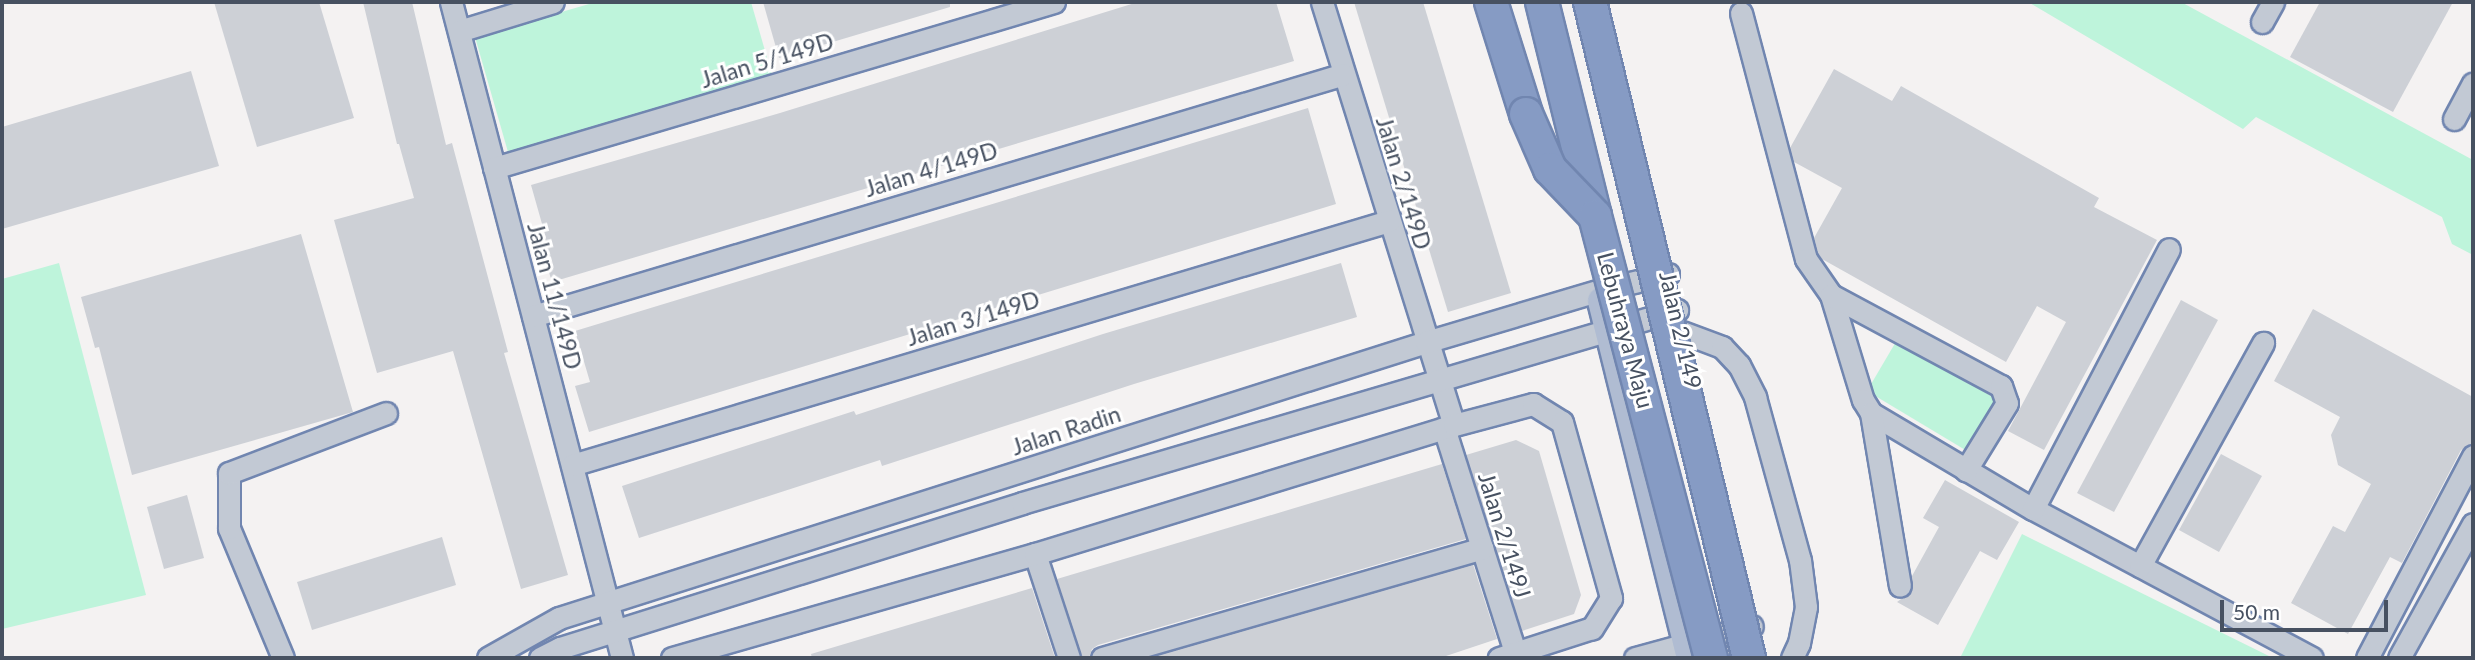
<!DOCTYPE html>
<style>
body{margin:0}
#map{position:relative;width:2475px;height:660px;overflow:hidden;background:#f4f2f2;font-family:Lato,sans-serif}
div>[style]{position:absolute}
.green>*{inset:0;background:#bef4db}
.building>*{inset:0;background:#cdd0d6}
.roads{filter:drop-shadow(2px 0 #7186b0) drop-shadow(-2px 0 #7186b0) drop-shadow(0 2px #7186b0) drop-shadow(0 -2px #7186b0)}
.minor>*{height:21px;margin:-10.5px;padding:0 10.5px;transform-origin:10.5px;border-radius:10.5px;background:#c2c9d4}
.major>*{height:28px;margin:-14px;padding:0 14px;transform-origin:14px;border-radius:14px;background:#b0bcd2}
.highway>*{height:32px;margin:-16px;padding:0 16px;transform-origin:16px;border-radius:16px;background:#869bc4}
.bridges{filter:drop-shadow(2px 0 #7186b0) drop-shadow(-2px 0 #7186b0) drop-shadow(0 2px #7186b0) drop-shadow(0 -2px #7186b0)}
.highway-bridge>*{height:32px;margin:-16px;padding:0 16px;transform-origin:16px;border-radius:16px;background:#869bc4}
span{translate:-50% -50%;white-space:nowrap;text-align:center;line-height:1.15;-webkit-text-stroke:6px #fff;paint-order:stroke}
.street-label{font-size:23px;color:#475161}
.frame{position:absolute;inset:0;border:4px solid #475161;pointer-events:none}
.scale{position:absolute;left:2220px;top:600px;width:168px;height:32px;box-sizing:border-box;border:4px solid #475161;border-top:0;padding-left:9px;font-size:21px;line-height:24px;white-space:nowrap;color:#475161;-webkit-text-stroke:5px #fff;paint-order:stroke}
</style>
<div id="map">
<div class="green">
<i style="clip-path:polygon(596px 2px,751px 2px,772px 75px,508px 152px,475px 37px)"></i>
<i style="clip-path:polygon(2028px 2px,2181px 2px,2473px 160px,2473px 255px,2452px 244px,2442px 217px,2256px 117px,2243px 129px)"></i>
<i style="clip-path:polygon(59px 263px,146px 595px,2px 629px,2px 279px)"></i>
<i style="clip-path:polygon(1897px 340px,1998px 400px,1967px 451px,1867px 391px)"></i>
<i style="clip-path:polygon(2022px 534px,2273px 658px,1960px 658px)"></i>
</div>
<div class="building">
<i style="clip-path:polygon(214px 2px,319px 2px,354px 118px,257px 147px)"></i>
<i style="clip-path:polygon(363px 2px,412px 2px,446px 145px,452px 143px,508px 352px,504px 353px,568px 575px,521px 589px,453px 351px,377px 373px,334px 220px,414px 198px,399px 144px,397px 144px)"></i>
<i style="clip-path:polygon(763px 2px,950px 2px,950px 7px,779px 58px)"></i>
<i style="clip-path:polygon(1138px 2px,1276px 2px,1294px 61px,552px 282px,539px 240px,546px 238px,531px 185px,780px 113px)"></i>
<i style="clip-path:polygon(1354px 2px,1423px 2px,1511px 293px,1448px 312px)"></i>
<i style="clip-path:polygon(2320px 2px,2453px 2px,2393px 112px,2290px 57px)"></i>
<i style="clip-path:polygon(1834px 69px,1892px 101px,1901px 86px,2099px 198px,2094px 207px,2157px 240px,2044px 450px,2008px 431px,2066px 322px,2037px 306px,2006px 362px,1822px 259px,1818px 253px,1814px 238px,1842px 188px,1794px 162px,1790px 148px)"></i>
<i style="clip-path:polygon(191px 71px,219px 166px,2px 229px,2px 127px)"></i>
<i style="clip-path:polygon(1308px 108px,1336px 204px,589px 432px,575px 386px,590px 382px,575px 331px)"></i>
<i style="clip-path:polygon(301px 234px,353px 412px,132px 475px,99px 347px,95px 348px,81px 297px)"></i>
<i style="clip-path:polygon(1341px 263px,1357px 317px,1134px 384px,882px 466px,880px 460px,639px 538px,622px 486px,854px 411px,856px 415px,1103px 334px)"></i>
<i style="clip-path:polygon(2181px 300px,2218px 320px,2114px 512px,2077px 493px)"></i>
<i style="clip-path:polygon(2313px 309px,2473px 397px,2473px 443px,2461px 450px,2402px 563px,2390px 557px,2348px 634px,2291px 603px,2333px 526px,2345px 532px,2371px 484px,2338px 465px,2331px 435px,2340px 417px,2274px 381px)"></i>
<i style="clip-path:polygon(1516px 440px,1539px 451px,1581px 595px,1574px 614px,1522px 631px,1466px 455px)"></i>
<i style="clip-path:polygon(2221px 454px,2262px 476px,2219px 552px,2179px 530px)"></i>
<i style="clip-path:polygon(1442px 464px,1466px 539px,1098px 645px,1092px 649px,1089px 658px,1082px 658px,1057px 579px)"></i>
<i style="clip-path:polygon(1945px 480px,2019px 522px,1997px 560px,1980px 551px,1938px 625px,1897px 602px,1912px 591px,1912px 576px,1939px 527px,1923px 518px)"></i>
<i style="clip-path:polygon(187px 495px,204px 558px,164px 569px,147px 507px)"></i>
<i style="clip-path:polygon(442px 537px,456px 585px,312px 630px,297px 582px)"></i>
<i style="clip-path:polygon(1473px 564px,1497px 639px,1440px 658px,1148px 658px)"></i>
<i style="clip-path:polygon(1032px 588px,1055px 658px,812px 658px,811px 654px)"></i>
</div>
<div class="roads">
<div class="minor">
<i style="left:451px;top:2px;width:678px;rotate:75.39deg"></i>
<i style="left:1322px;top:2px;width:443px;rotate:72.7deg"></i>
<i style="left:1741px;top:13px;width:254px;rotate:75.2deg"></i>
<i style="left:1806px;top:259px;width:44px;rotate:55.2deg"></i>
<i style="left:1831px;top:295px;width:110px;rotate:73.1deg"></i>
<i style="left:1863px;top:400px;width:15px;rotate:58deg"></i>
<i style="left:1871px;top:413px;width:188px;rotate:30.7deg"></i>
<i style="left:2033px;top:509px;width:316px;rotate:28.1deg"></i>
<i style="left:2262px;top:22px;width:23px;rotate:-61deg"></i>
<i style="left:459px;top:31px;width:98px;rotate:-17.1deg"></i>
<i style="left:2454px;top:119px;width:40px;rotate:-62deg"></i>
<i style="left:494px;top:168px;width:584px;rotate:-16.51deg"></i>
<i style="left:1831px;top:295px;width:193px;rotate:28.2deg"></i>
<i style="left:2001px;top:386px;width:18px;rotate:71deg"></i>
<i style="left:2007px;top:403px;width:79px;rotate:121.5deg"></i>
<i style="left:533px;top:316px;width:846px;rotate:-16.61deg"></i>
<i style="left:1682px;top:332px;width:43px;rotate:20.6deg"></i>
<i style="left:1722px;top:347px;width:25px;rotate:47deg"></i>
<i style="left:1739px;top:365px;width:36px;rotate:63deg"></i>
<i style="left:1755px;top:397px;width:169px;rotate:74.6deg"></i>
<i style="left:1800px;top:560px;width:47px;rotate:82.7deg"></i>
<i style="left:1806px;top:607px;width:37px;rotate:101deg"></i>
<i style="left:1799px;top:643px;width:17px;rotate:115deg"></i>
<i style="left:1871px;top:413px;width:175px;rotate:80.5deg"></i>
<i style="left:1444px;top:428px;width:241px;rotate:72.4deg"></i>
<i style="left:572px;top:465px;width:853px;rotate:-16.63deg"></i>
<i style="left:2033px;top:509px;width:293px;rotate:-62.4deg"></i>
<i style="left:1035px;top:554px;width:109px;rotate:71.9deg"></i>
<i style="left:2140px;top:566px;width:255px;rotate:-61.1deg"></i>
<i style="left:283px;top:658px;width:141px;rotate:-112.6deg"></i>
<i style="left:229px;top:528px;width:55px;rotate:-90deg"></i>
<i style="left:229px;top:473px;width:168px;rotate:-20.9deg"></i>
<i style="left:488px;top:658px;width:81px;rotate:-29.4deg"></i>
<i style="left:559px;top:618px;width:910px;rotate:-17.66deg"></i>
<i style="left:1426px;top:342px;width:182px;rotate:-16.6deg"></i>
<i style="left:1600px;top:290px;width:70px;rotate:-13.2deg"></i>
<i style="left:540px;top:658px;width:22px;rotate:-27deg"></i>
<i style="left:560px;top:648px;width:484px;rotate:-17.4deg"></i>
<i style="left:1022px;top:503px;width:683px;rotate:-16.42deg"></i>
<i style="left:672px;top:658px;width:378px;rotate:-16deg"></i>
<i style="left:1035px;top:554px;width:438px;rotate:-17.1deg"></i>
<i style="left:1454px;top:425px;width:82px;rotate:-14.9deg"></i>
<i style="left:1533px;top:404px;width:34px;rotate:32deg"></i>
<i style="left:1562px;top:422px;width:183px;rotate:74.4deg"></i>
<i style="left:1611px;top:598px;width:36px;rotate:122deg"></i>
<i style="left:1592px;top:628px;width:98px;rotate:162.1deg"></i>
<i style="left:1102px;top:658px;width:396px;rotate:-16.1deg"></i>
<i style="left:1635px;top:658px;width:121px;rotate:-15.3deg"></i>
<i style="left:2367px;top:658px;width:228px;rotate:-62.3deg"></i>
<i style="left:2399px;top:658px;width:153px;rotate:-61.1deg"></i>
</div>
<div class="major">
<i style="left:1602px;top:301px;width:368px;rotate:76deg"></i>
</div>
<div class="highway">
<i style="left:1491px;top:2px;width:117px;rotate:72.6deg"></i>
<i style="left:1542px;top:2px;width:220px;rotate:76.1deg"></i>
</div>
</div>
<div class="bridges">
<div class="highway-bridge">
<i style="left:1590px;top:2px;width:675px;rotate:76.38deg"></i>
<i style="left:1526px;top:114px;width:60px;rotate:66.4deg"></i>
<i style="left:1550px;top:169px;width:65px;rotate:46.2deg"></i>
<i style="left:1595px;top:216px;width:457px;rotate:75.3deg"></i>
</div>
</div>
<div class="street-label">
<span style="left:767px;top:60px;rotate:-17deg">Jalan 5/149D</span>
<span style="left:931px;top:169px;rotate:-17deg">Jalan 4/149D</span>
<span style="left:1404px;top:183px;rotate:73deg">Jalan 2/149D</span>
<span style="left:555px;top:296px;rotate:75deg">Jalan 11/149D</span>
<span style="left:973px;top:318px;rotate:-17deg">Jalan 3/149D</span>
<span style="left:1626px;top:330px;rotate:75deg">Lebuhraya Maju</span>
<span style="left:1681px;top:330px;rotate:77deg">Jalan 2/149</span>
<span style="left:1066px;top:430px;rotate:-18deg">Jalan Radin</span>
<span style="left:1505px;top:535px;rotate:73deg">Jalan 2/149J</span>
</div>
<div class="frame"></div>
<div class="scale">50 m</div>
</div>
